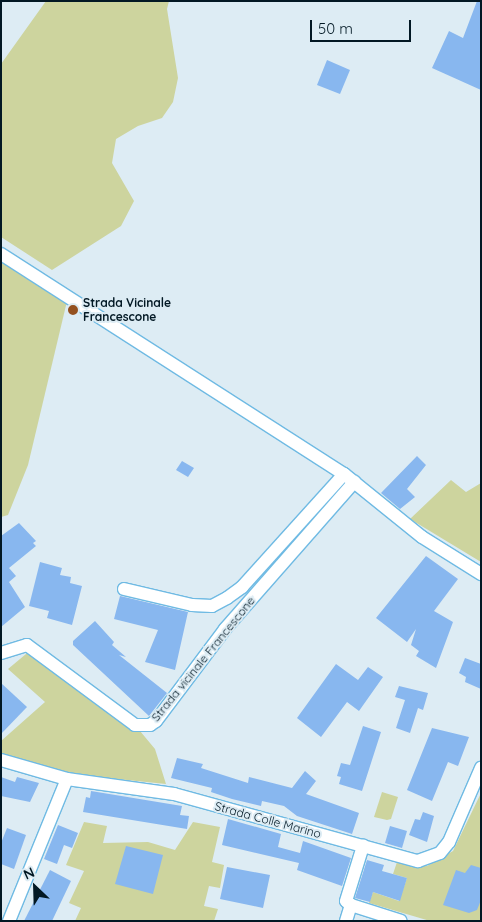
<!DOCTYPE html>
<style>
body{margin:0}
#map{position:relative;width:482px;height:922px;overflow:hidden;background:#ddecf4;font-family:Quicksand,sans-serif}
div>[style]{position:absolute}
.green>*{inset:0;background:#cdd49e}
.building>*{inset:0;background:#88b7ef}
.roads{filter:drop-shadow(1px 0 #6fbae3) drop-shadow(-1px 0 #6fbae3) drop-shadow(0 1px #6fbae3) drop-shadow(0 -1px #6fbae3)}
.street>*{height:12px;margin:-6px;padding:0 6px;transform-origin:6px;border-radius:6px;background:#fff}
.dots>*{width:14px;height:14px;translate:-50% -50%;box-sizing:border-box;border:2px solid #ddecf4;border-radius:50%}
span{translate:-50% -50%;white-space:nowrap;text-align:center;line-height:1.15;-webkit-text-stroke:4px #ddecf4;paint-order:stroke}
.poi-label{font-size:12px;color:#021824;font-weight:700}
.left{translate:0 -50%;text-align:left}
.street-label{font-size:12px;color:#021824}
.frame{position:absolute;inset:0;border:2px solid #021824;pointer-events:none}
.north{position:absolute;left:10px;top:862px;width:50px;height:50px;-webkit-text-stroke:4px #ddecf4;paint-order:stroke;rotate:336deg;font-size:14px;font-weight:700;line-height:20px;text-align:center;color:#021824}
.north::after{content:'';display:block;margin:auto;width:18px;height:22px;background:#021824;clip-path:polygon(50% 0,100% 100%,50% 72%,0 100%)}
.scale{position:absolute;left:310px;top:20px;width:101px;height:22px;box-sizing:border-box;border:2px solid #021824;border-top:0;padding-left:6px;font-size:15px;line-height:18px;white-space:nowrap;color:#021824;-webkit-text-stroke:4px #ddecf4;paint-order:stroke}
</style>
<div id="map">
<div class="green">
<i style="clip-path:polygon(46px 1px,169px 1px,167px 9px,178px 78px,173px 102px,162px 118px,138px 126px,116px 139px,112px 163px,134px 201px,121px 226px,52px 270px,1px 237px,1px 64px)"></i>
<i style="clip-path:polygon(1px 254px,68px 297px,28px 465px,8px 515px,1px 517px)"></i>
<i style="clip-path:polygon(451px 480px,466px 492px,481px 483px,481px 562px,410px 519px)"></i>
<i style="clip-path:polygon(32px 649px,135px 725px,155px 749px,166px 784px,78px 775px,33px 765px,1px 753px,1px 741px,45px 702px,8px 669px)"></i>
<i style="clip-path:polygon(382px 792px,398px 797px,391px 819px,387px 820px,374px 817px)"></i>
<i style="clip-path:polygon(481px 793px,481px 921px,430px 921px,369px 903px,373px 892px,399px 901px,407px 878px,393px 874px,397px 862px,427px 866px,453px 851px)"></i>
<i style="clip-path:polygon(84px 822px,107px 826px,103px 843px,148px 842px,175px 850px,193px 822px,220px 827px,212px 862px,224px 865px,220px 888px,209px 886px,204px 906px,218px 909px,214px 921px,75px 921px,81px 908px,69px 903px,84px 871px,66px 865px)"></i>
</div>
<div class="building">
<i style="clip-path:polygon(477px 1px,481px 1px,481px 90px,432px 68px,449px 31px,463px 38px)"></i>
<i style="clip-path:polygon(327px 60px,350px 70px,340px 94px,317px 85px)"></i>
<i style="clip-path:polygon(417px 456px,426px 465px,407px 489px,415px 497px,400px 509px,381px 493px)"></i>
<i style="clip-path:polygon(182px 461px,194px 468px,188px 477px,176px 470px)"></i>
<i style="clip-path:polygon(19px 523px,36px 541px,33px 543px,36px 546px,9px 568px,16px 576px,9px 582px,25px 607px,1px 627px,1px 536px)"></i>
<i style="clip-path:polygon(426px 556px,458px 579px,434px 611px,453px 622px,436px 668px,416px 656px,419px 651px,411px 645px,416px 629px,407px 642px,376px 618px)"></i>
<i style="clip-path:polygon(40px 562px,62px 568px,60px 575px,71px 577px,70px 583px,82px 586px,72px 625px,47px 618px,49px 611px,29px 606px)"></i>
<i style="clip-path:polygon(120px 596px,188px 612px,175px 670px,145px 662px,158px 630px,114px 619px)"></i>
<i style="clip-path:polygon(95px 621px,114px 642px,112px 645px,126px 657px,119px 655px,167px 693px,149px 716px,73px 645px,73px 641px)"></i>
<i style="clip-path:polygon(465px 658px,481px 664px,481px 689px,465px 682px,466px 677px,459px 673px)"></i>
<i style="clip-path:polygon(336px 664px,358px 680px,368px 667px,383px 677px,359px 711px,347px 702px,321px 737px,297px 718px)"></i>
<i style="clip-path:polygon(1px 683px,27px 707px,1px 734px)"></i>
<i style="clip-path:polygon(399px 686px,428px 693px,423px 710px,418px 708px,410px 733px,396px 728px,405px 700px,395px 697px)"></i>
<i style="clip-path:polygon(363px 726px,381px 732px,362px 791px,339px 784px,341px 777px,337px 776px,341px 763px,350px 765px)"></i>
<i style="clip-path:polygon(432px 728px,469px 737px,458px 766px,448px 762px,432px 801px,407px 790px)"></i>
<i style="clip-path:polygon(177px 758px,203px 764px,201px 768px,248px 783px,249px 777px,292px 788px,305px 771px,316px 781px,306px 794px,359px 813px,352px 834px,297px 816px,284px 806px,262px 801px,261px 806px,232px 799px,211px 792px,212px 788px,171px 778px)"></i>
<i style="clip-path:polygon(1px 777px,15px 782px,17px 777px,39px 783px,30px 802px,1px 796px)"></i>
<i style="clip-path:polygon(91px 791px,182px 806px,180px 815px,189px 816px,187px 829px,83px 812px,86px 797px,90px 798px)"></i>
<i style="clip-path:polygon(423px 812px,434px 816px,427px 842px,409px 835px,415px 819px,420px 820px)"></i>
<i style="clip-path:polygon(228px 819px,281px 834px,278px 847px,300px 853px,303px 841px,351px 858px,342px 886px,297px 870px,299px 863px,222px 845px)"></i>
<i style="clip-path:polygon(58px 825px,78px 833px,72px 848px,64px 845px,57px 864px,44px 859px)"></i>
<i style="clip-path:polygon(390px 826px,407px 831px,402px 848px,385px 843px)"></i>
<i style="clip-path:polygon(7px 828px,26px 835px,14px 869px,1px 864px,1px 843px)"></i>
<i style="clip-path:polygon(126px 846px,163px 855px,153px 894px,115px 884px)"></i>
<i style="clip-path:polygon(367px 860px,384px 865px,382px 871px,407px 878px,400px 901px,373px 892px,370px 902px,355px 898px)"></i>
<i style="clip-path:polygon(471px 865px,481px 868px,481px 900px,477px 910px,469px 913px,443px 905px,456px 870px,465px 873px)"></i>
<i style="clip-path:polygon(227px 867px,270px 875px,263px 908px,220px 899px)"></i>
<i style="clip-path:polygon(50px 870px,71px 881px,52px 921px,24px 921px)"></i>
</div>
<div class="roads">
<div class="street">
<i style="left:1px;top:254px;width:407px;rotate:32.7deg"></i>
<i style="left:344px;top:474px;width:100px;rotate:38.9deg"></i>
<i style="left:422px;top:537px;width:70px;rotate:32.1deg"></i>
<i style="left:124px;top:589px;width:70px;rotate:13.2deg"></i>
<i style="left:192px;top:605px;width:20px;rotate:3deg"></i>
<i style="left:212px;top:606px;width:17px;rotate:-28deg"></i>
<i style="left:227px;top:598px;width:19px;rotate:-36deg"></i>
<i style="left:242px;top:587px;width:152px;rotate:-47.9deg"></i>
<i style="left:1px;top:653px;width:27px;rotate:-17deg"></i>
<i style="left:27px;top:645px;width:134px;rotate:36.5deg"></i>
<i style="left:135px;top:725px;width:15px"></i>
<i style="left:150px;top:725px;width:7px;rotate:-34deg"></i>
<i style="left:156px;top:721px;width:115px;rotate:-53.1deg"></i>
<i style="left:225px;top:629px;width:196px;rotate:-48.7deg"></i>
<i style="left:1px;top:760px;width:69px;rotate:16.1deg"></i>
<i style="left:67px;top:779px;width:108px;rotate:8deg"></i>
<i style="left:174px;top:794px;width:253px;rotate:15.4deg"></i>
<i style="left:418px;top:861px;width:23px;rotate:-20deg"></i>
<i style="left:440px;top:853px;width:14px;rotate:-51deg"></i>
<i style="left:449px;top:842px;width:81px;rotate:-66.6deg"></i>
<i style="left:351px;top:905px;width:6px;rotate:-141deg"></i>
<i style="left:346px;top:901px;width:58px;rotate:-72.8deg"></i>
<i style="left:351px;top:905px;width:52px;rotate:17.7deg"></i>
<i style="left:9px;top:921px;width:153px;rotate:-67.8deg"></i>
<i style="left:346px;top:921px;width:17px;rotate:-73deg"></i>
</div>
</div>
<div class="dots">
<i style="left:73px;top:310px;background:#945120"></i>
</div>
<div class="poi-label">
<span class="left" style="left:83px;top:310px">Strada Vicinale<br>Francescone</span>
</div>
<div class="street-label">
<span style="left:203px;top:659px;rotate:-51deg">Strada vicinale Francescone</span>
<span style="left:268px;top:820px;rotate:15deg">Strada Colle Marino</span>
</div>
<div class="frame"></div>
<div class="north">N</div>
<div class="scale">50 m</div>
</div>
